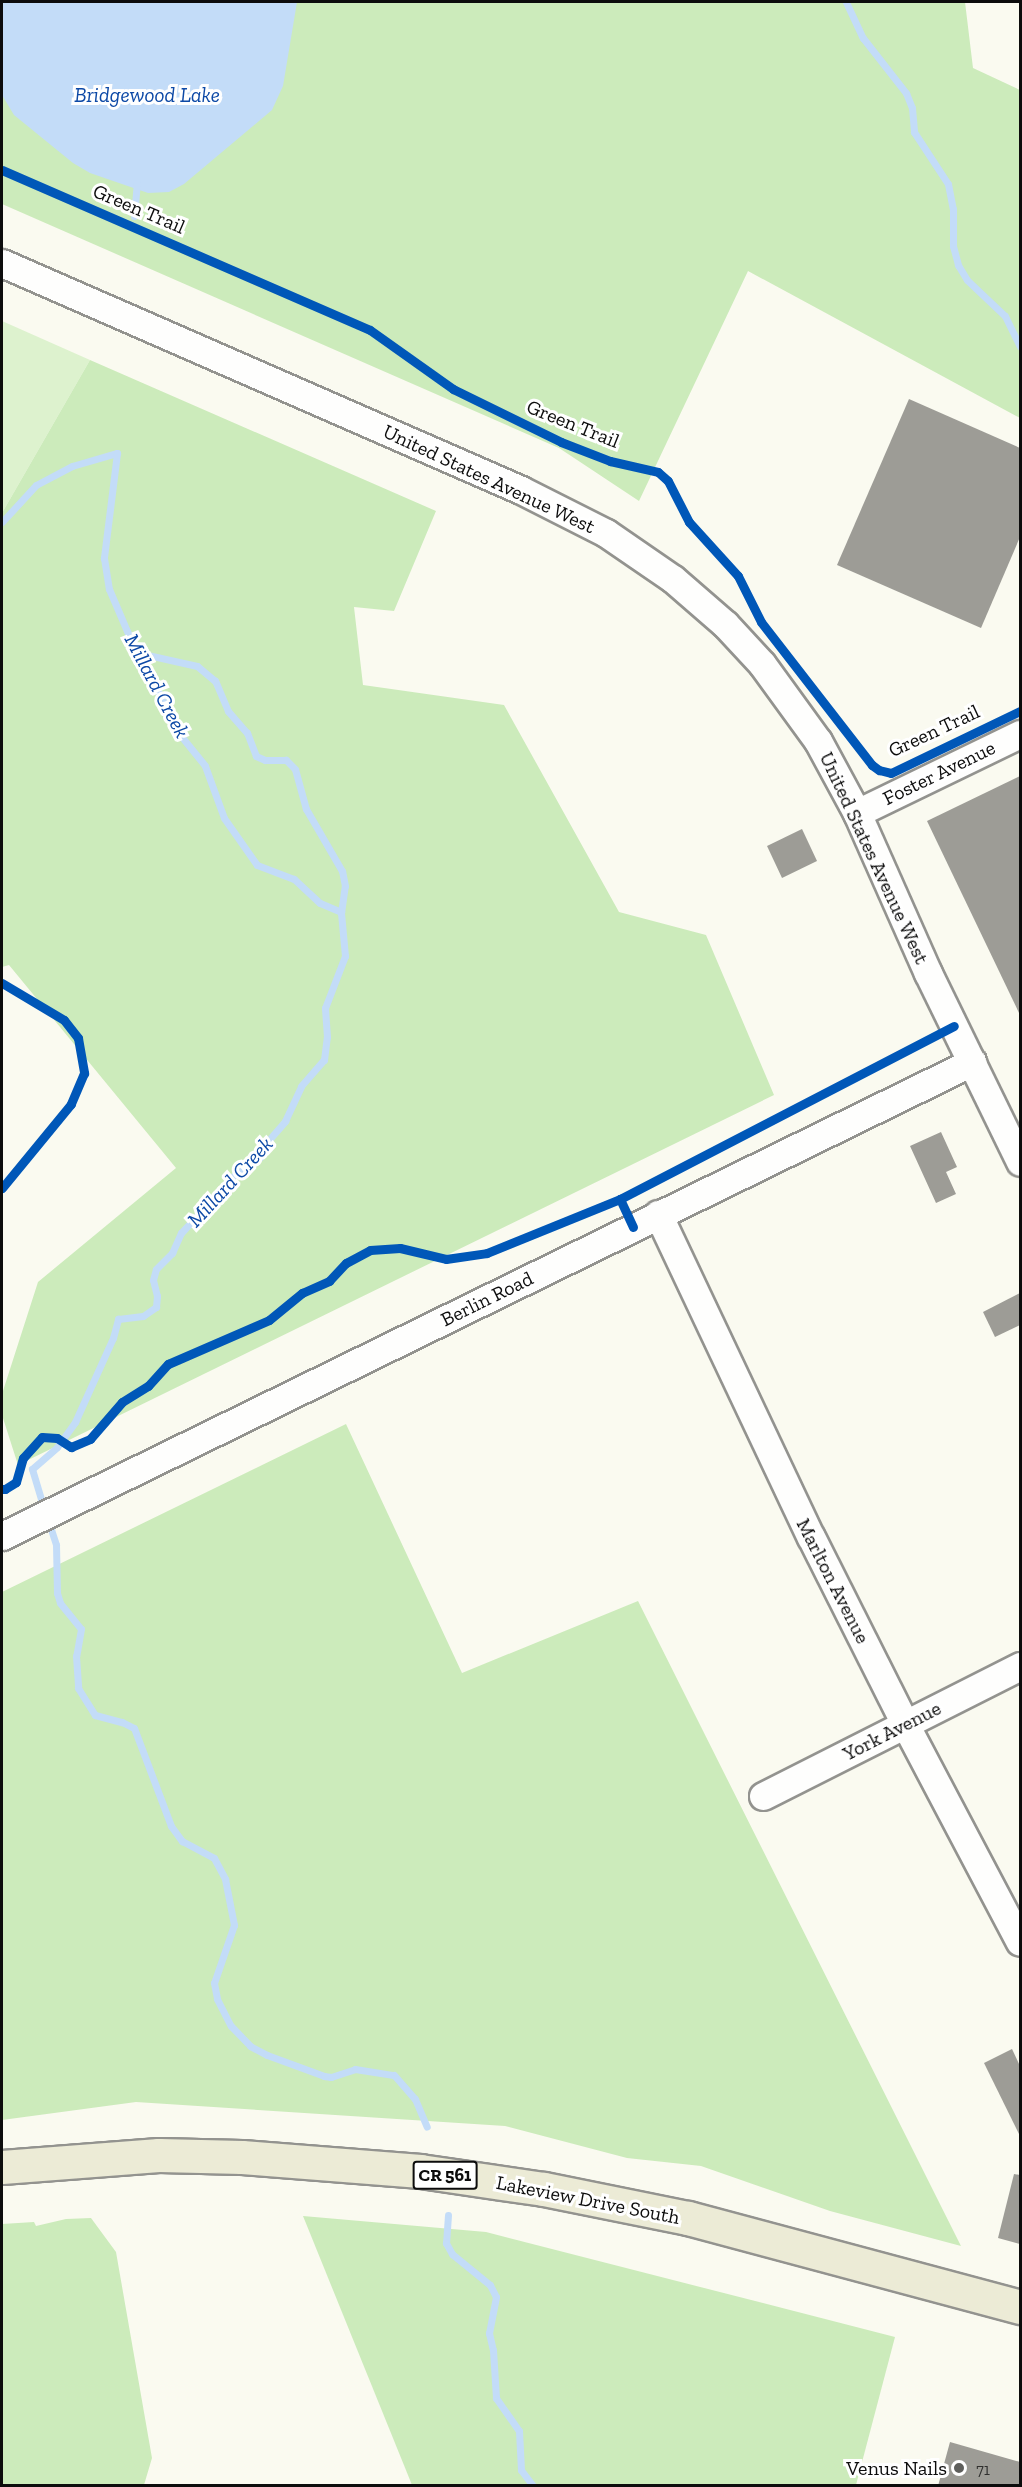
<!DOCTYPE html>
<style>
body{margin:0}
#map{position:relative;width:1022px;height:2487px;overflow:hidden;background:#fafaf0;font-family:"Zilla Slab",serif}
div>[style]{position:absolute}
.green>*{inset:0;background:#ddf2ce}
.forest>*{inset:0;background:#ccebbb}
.water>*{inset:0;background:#c3dcf8}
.stream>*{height:7px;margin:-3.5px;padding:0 3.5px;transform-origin:3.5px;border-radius:3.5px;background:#c3dcf8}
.building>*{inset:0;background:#9d9c96}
.roads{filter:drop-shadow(2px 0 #93938f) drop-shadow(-2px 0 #93938f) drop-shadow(0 2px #93938f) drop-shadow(0 -2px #93938f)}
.minor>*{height:27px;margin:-13.5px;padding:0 13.5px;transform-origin:13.5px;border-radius:13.5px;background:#fefefd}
.major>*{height:33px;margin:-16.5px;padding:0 16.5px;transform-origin:16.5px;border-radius:16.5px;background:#ecebd6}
.cycleway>*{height:9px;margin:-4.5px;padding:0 4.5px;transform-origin:4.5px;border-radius:4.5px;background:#0057b8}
.dots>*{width:16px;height:16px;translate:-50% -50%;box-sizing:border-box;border:3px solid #fff;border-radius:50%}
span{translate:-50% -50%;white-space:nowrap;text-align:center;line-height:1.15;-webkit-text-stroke:6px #fff;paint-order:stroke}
.number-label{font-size:16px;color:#30302e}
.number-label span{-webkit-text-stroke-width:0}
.shield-label span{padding:2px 4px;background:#fff;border:2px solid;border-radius:4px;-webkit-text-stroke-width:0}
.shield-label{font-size:18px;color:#0c0c0c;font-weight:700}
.street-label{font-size:20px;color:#0c0c0c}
.poi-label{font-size:20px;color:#0c0c0c}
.right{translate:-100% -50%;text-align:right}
.water-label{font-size:21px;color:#0d49a6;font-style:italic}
.frame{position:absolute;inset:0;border:3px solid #0c0c0c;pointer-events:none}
</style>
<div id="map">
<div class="green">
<i style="clip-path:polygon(2px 321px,90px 360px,2px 513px)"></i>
</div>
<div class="forest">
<i style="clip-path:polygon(291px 2px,965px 2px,973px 68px,1020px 90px,1020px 418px,748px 271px,639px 501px,559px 448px,2px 204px,2px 87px)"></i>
<i style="clip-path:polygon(90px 360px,436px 511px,394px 611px,354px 607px,363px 685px,504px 705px,619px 912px,706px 935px,774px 1095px,18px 1465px,2px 1415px,2px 1394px,38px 1282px,176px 1168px,9px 965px,2px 967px,2px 513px)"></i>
<i style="clip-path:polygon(346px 1424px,462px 1673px,638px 1601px,961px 2246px,830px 2211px,701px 2166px,627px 2158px,505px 2126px,136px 2102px,2px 2120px,2px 1592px)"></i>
<i style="clip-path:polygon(303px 2216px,486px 2232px,895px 2337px,856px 2485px,412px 2485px)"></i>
<i style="clip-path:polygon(91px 2218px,116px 2252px,152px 2458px,144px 2485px,2px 2485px,2px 2224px,34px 2222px,36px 2226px,66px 2219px)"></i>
</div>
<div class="water">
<i style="clip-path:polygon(2px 2px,297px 2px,283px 86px,272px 110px,184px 184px,169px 192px,148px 193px,90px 173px,73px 163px,14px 115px,2px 95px)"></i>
</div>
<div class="stream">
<i style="left:846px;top:2px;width:40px;rotate:65deg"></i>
<i style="left:863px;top:38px;width:70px;rotate:52deg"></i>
<i style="left:906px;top:93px;width:16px;rotate:68deg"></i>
<i style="left:912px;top:108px;width:24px;rotate:85deg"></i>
<i style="left:914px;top:132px;width:62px;rotate:56.8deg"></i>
<i style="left:948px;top:184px;width:25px;rotate:79deg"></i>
<i style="left:953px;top:209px;width:37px;rotate:90deg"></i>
<i style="left:953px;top:246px;width:20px;rotate:75deg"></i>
<i style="left:958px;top:265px;width:17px;rotate:59deg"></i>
<i style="left:967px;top:280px;width:52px;rotate:43.5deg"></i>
<i style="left:1005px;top:316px;width:34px;rotate:64deg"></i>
<i style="left:134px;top:216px;width:33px;rotate:-85deg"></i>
<i style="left:2px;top:522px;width:50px;rotate:-47.4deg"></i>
<i style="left:36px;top:485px;width:41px;rotate:-27.8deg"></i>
<i style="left:72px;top:466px;width:47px;rotate:-16.1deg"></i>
<i style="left:117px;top:453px;width:106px;rotate:97.1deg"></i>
<i style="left:104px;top:558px;width:31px;rotate:81deg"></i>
<i style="left:109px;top:589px;width:46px;rotate:66.8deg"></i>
<i style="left:127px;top:631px;width:118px;rotate:62.8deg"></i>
<i style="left:181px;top:736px;width:38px;rotate:51deg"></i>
<i style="left:205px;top:766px;width:55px;rotate:69.9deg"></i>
<i style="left:224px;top:818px;width:57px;rotate:54.9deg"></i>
<i style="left:257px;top:865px;width:40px;rotate:21deg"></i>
<i style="left:294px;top:879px;width:35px;rotate:43deg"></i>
<i style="left:320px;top:903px;width:23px;rotate:23deg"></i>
<i style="left:44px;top:1509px;width:42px;rotate:-106.7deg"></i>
<i style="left:32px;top:1469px;width:33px;rotate:-41deg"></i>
<i style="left:57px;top:1447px;width:31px;rotate:-54deg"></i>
<i style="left:75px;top:1422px;width:92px;rotate:-65.7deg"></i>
<i style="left:113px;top:1338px;width:20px;rotate:-75deg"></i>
<i style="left:118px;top:1319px;width:25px;rotate:-7deg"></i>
<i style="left:143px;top:1316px;width:16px;rotate:-35deg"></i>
<i style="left:156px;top:1307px;width:11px;rotate:-85deg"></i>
<i style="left:157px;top:1296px;width:16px;rotate:-104deg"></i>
<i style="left:153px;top:1280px;width:11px;rotate:-75deg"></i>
<i style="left:156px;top:1269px;width:23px;rotate:-45deg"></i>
<i style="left:172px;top:1253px;width:22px;rotate:-66deg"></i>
<i style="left:181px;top:1233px;width:26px;rotate:-47deg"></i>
<i style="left:199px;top:1214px;width:17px;rotate:-28deg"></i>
<i style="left:214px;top:1206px;width:31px;rotate:-61deg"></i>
<i style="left:229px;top:1179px;width:38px;rotate:-35deg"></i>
<i style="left:260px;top:1157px;width:17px;rotate:-65deg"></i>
<i style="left:267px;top:1142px;width:28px;rotate:-49deg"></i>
<i style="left:285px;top:1121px;width:38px;rotate:-65deg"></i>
<i style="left:301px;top:1086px;width:35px;rotate:-49deg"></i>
<i style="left:324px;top:1060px;width:23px;rotate:-83deg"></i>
<i style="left:327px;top:1037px;width:29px;rotate:-94deg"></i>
<i style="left:325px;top:1008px;width:56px;rotate:-69deg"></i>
<i style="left:345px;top:956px;width:43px;rotate:-95.3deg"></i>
<i style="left:341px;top:913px;width:27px;rotate:-82deg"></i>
<i style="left:345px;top:886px;width:15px;rotate:-101deg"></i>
<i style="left:342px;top:871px;width:72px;rotate:-120.1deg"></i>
<i style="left:306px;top:809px;width:41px;rotate:-105.4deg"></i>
<i style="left:295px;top:769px;width:13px;rotate:-135deg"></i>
<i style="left:286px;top:760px;width:21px;rotate:180deg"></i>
<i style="left:265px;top:760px;width:10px;rotate:-156deg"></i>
<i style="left:256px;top:756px;width:25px;rotate:-111deg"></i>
<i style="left:247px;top:733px;width:29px;rotate:-131deg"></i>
<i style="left:228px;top:711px;width:33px;rotate:-113deg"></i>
<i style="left:215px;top:681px;width:23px;rotate:-140deg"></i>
<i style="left:197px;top:666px;width:59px;rotate:-167.4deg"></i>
<i style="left:48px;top:1520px;width:26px;rotate:72deg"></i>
<i style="left:56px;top:1545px;width:48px;rotate:88.8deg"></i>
<i style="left:57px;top:1593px;width:10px;rotate:73deg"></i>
<i style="left:60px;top:1603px;width:33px;rotate:51deg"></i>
<i style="left:81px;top:1629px;width:27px;rotate:100deg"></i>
<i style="left:76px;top:1656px;width:32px;rotate:86deg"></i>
<i style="left:78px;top:1688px;width:32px;rotate:58deg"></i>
<i style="left:95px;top:1715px;width:28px;rotate:15deg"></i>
<i style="left:122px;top:1722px;width:13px;rotate:27deg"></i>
<i style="left:134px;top:1728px;width:105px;rotate:69.3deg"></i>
<i style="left:171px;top:1826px;width:19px;rotate:54deg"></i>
<i style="left:182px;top:1841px;width:36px;rotate:28deg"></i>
<i style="left:214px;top:1858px;width:24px;rotate:62deg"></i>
<i style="left:225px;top:1879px;width:47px;rotate:78.9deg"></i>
<i style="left:234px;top:1925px;width:61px;rotate:109deg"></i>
<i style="left:214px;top:1983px;width:16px;rotate:79deg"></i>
<i style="left:217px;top:1999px;width:30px;rotate:63deg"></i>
<i style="left:231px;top:2026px;width:28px;rotate:46deg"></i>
<i style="left:250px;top:2046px;width:19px;rotate:28deg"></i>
<i style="left:267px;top:2055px;width:61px;rotate:20.2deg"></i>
<i style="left:324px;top:2076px;width:7px;rotate:8deg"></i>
<i style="left:331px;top:2077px;width:25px;rotate:-18deg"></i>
<i style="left:355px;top:2069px;width:39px;rotate:9deg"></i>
<i style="left:394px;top:2075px;width:32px;rotate:49deg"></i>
<i style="left:415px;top:2099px;width:30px;rotate:67deg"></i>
<i style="left:448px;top:2215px;width:28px;rotate:94deg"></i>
<i style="left:446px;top:2243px;width:13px;rotate:61deg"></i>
<i style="left:452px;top:2254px;width:49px;rotate:39.2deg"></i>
<i style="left:490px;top:2285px;width:13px;rotate:63deg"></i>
<i style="left:496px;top:2297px;width:37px;rotate:101deg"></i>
<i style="left:489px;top:2333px;width:17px;rotate:77deg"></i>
<i style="left:493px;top:2350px;width:48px;rotate:86.4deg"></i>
<i style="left:496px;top:2398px;width:40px;rotate:55.1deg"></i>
<i style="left:519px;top:2431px;width:39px;rotate:87deg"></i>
<i style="left:521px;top:2470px;width:20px;rotate:53deg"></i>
</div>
<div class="building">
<i style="clip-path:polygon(909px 399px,1020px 448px,1020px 537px,981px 628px,837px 565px)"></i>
<i style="clip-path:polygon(1020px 776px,1020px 1015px,927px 821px)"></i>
<i style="clip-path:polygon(802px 829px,817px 861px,782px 878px,767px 846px)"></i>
<i style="clip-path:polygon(941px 1132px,957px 1167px,946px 1172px,956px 1194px,936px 1203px,910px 1146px)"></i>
<i style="clip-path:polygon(1020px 1293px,1020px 1325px,995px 1337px,983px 1312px)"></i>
<i style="clip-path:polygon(1012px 2049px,1020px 2066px,1020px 2136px,984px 2063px)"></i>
<i style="clip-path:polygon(1014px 2174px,1020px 2175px,1020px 2244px,998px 2238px)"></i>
<i style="clip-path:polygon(950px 2442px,1020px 2462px,1020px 2486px,938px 2486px)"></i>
</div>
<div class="roads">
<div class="minor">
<i style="left:2px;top:263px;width:566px;rotate:23.62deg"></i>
<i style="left:521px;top:490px;width:95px;rotate:26.8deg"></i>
<i style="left:606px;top:533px;width:81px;rotate:34.5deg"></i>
<i style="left:673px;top:579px;width:69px;rotate:40.9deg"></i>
<i style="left:725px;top:624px;width:54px;rotate:47.2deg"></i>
<i style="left:762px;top:664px;width:95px;rotate:54deg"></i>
<i style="left:818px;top:741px;width:82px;rotate:61.6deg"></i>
<i style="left:857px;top:813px;width:175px;rotate:66.1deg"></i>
<i style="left:928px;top:973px;width:210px;rotate:64deg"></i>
<i style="left:857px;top:813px;width:181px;rotate:-25.9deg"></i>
<i style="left:658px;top:1214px;width:357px;rotate:64.7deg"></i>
<i style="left:811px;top:1537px;width:209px;rotate:63.3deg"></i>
<i style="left:905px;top:1724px;width:246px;rotate:62.2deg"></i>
<i style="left:2px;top:1536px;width:1080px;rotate:-26.04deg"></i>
<i style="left:763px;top:1796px;width:288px;rotate:-26.8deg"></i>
</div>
<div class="major">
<i style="left:2px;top:2167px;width:157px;rotate:-4.4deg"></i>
<i style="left:159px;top:2155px;width:83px;rotate:1.4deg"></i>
<i style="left:242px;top:2157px;width:179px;rotate:4.5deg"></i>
<i style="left:420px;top:2171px;width:125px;rotate:8.3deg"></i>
<i style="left:544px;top:2189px;width:147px;rotate:11.4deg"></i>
<i style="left:688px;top:2218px;width:344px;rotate:15deg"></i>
</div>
</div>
<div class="cycleway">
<i style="left:2px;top:170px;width:401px;rotate:23.5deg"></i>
<i style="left:370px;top:330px;width:102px;rotate:35.4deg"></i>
<i style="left:453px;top:389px;width:120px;rotate:26.1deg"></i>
<i style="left:561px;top:442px;width:53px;rotate:21.2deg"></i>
<i style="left:610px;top:461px;width:49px;rotate:12.9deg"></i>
<i style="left:658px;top:472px;width:13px;rotate:42deg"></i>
<i style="left:668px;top:481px;width:46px;rotate:62.9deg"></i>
<i style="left:689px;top:522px;width:73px;rotate:47.8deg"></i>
<i style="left:738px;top:576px;width:51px;rotate:63.4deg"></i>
<i style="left:761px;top:622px;width:181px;rotate:52.2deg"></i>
<i style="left:872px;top:765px;width:9px;rotate:36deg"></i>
<i style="left:879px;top:770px;width:12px;rotate:14deg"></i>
<i style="left:891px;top:773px;width:143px;rotate:-25.7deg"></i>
<i style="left:2px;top:983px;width:72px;rotate:30.8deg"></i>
<i style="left:64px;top:1020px;width:23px;rotate:52deg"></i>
<i style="left:78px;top:1038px;width:36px;rotate:80deg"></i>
<i style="left:84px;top:1073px;width:34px;rotate:113deg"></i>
<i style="left:71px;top:1104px;width:109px;rotate:129.4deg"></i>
<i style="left:633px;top:1227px;width:31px;rotate:-115deg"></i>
<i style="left:620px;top:1199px;width:376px;rotate:-27.4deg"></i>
<i style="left:2px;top:1489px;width:3px"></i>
<i style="left:5px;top:1489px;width:13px;rotate:-32deg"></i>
<i style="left:16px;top:1482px;width:25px;rotate:-74deg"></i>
<i style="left:23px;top:1458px;width:28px;rotate:-48deg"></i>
<i style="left:42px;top:1437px;width:15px;rotate:4deg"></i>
<i style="left:57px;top:1438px;width:17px;rotate:33deg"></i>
<i style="left:71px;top:1447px;width:21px;rotate:-23deg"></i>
<i style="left:90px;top:1439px;width:49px;rotate:-49.1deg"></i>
<i style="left:122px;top:1402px;width:31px;rotate:-32deg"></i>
<i style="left:148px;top:1386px;width:30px;rotate:-48deg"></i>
<i style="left:168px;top:1364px;width:110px;rotate:-23.5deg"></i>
<i style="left:269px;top:1320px;width:43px;rotate:-39.3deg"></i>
<i style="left:302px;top:1293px;width:30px;rotate:-24deg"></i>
<i style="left:329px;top:1281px;width:25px;rotate:-47deg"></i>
<i style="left:346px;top:1263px;width:27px;rotate:-28deg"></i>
<i style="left:370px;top:1250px;width:30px;rotate:-4deg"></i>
<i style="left:400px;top:1248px;width:47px;rotate:13.4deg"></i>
<i style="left:446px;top:1259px;width:41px;rotate:-8.3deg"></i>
<i style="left:487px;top:1253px;width:144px;rotate:-22.1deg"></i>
</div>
<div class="dots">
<i style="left:959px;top:2468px;background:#5f5f5c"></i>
</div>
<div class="number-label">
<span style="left:983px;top:2470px">71</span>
</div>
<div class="shield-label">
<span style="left:445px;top:2175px">CR 561</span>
</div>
<div class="street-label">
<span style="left:139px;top:209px;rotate:23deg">Green Trail</span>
<span style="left:573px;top:424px;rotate:22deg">Green Trail</span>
<span style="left:489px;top:479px;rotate:25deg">United States Avenue West</span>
<span style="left:934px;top:731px;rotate:-25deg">Green Trail</span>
<span style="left:939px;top:773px;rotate:-26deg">Foster Avenue</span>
<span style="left:874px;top:858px;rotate:65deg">United States Avenue West</span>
<span style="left:487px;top:1299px;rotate:-26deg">Berlin Road</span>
<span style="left:833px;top:1581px;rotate:63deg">Marlton Avenue</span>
<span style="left:892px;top:1731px;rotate:-27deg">York Avenue</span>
<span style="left:588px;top:2200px;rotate:11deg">Lakeview Drive South</span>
</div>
<div class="poi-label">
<span class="right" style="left:947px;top:2468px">Venus Nails</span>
</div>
<div class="water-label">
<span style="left:147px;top:95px">Bridgewood Lake</span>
<span style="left:157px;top:686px;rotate:62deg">Millard Creek</span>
<span style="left:230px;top:1182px;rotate:-47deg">Millard Creek</span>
</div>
<div class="frame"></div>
</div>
